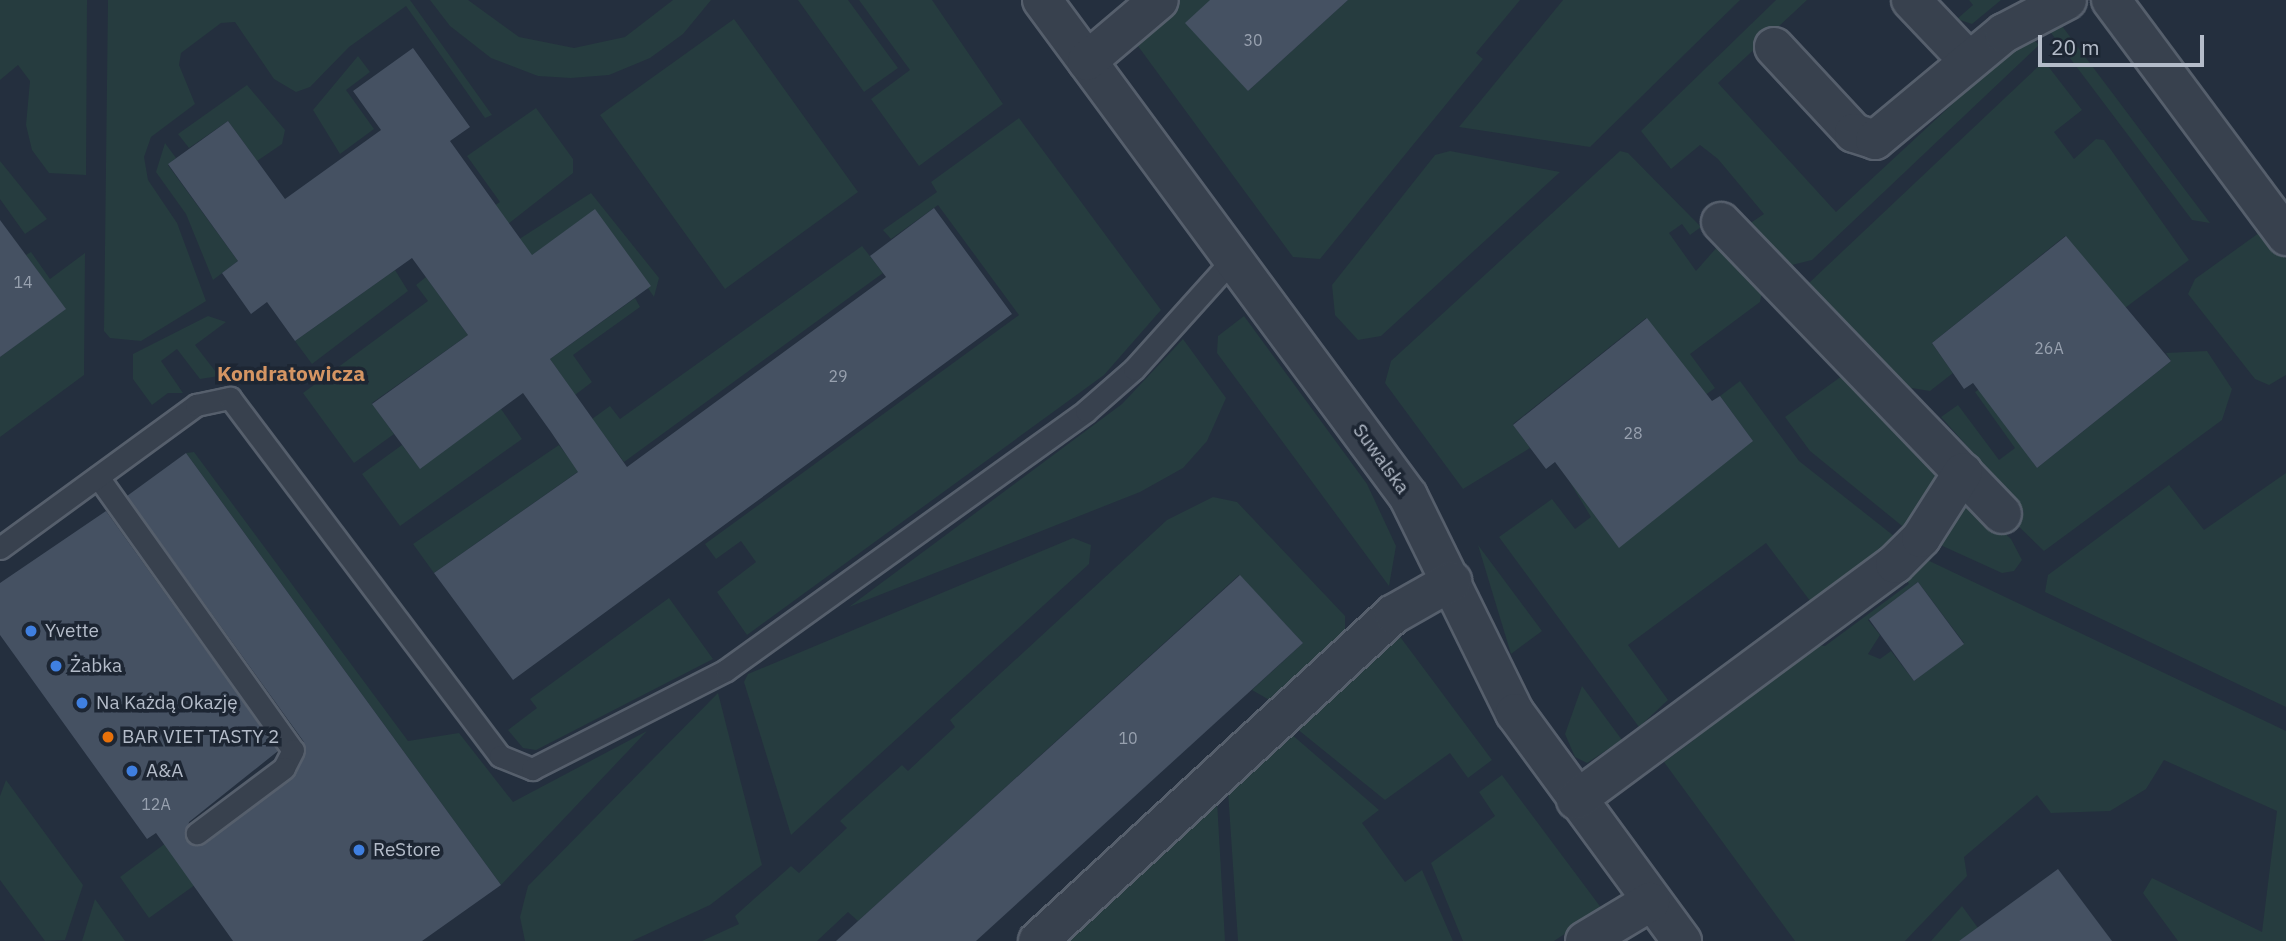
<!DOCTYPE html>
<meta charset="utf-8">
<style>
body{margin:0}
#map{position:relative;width:2286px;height:941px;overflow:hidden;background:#242f3e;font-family:"IBM Plex Sans",sans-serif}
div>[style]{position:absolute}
.green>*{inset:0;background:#263c3f}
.building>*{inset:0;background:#455162}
.roads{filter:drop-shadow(2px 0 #565f6c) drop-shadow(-2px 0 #565f6c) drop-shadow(0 2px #565f6c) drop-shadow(0 -2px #565f6c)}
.service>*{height:21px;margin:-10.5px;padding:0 10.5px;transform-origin:10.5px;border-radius:10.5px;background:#38414e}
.minor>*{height:38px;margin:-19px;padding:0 19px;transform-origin:19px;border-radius:19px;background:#38414e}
.dots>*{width:19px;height:19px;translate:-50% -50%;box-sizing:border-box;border:4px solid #1d2633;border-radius:50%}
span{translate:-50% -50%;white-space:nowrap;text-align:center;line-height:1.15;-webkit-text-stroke:7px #1d2633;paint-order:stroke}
.number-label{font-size:16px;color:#98a1af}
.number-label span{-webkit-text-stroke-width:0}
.street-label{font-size:19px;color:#b4bcc9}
.poi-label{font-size:19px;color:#b4bcc9}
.left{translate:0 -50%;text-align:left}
.neighbourhood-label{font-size:21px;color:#d59563;font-weight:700}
.scale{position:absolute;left:2038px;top:35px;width:166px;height:32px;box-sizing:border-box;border:4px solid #b4bcc9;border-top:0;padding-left:9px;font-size:21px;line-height:24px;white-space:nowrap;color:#b4bcc9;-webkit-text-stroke:5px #1d2633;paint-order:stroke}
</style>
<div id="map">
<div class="green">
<i style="clip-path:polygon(0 0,87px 0,86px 175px,49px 173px,32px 150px,26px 125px,30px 81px,18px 65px,0 80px)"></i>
<i style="clip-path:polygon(108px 0,410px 0,492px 115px,485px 118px,406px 6px,349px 47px,310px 87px,296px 92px,274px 79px,235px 22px,221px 23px,181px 53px,179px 65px,195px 104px,151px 137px,144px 157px,148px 180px,177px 223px,206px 301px,141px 341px,110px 338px,104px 331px)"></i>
<i style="clip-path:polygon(430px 0,468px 0,519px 37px,574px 48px,625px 37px,673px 0,711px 0,683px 34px,650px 58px,609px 75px,571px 78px,538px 76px,491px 58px,450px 26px)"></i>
<i style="clip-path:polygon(798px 0,848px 0,898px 68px,864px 92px)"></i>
<i style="clip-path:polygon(859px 0,932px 0,1003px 104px,919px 166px,871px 99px,910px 70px)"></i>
<i style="clip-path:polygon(1177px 0,1210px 0,1248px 91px,1348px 0,1520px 0,1476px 53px,1483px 59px,1320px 259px,1293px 257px,1135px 42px)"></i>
<i style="clip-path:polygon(1563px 0,1740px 0,1590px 147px,1459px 127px)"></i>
<i style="clip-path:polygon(1776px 0,1807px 0,1718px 83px,1836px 212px,2028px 34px,2039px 45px,1812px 260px,1792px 265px,1746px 226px,1764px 214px,1718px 159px,1700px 145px,1671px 169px,1641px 131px)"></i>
<i style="clip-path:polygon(1969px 0,2001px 0,1972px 24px,1957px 19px,1973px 5px)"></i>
<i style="clip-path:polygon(2053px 14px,2210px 223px,2192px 220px,2042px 21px)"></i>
<i style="clip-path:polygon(734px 19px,858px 192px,725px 289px,600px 115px)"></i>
<i style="clip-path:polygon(358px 56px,370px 72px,346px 90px,374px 129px,340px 154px,313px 110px)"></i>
<i style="clip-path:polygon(2044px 61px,2082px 110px,2054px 132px,2074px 159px,2096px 139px,2104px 140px,2189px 260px,2121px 311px,2065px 236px,1932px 343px,1953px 373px,1930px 391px,1900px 386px,1809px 283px)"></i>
<i style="clip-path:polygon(247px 85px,285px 130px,282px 144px,257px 161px,228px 121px,189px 148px,178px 134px)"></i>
<i style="clip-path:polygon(536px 108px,573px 159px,573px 173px,508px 224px,485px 212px,500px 202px,467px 156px)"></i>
<i style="clip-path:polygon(1019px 118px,1161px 310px,1104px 375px,747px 635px,717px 592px,756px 562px,741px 541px,716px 559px,705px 544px,1019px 315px,938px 205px,891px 239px,883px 230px,937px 192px,931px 182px)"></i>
<i style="clip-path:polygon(165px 143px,176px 158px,168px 165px,238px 261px,213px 280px,186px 214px,156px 172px)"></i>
<i style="clip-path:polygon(1450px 151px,1560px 172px,1381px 336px,1358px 340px,1335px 315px,1332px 285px,1435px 155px)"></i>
<i style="clip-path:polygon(1620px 151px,1628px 153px,1701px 227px,1690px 235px,1682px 224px,1669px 233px,1696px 271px,1718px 246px,1762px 291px,1760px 302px,1690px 354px,1715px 388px,1704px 396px,1646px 318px,1513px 424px,1530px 448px,1463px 489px,1385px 383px,1391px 361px)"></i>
<i style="clip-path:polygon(0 161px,47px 219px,25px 234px,0 199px)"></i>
<i style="clip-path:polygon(591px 193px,659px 278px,654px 297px,595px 210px,489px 286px,496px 254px)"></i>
<i style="clip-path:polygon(2263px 230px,2286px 259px,2286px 375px,2269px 385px,2255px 379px,2188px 294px,2195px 279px)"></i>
<i style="clip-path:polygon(862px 246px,883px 273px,624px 462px,592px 419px,610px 406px,620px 419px)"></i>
<i style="clip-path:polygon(31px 252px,50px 279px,85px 253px,84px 375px,0 437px,0 357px,65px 309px,26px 255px)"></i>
<i style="clip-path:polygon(395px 270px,408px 291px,312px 364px,295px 341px)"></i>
<i style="clip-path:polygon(426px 277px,468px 335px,372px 403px,394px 434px,354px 463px,303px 393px,428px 301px,416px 285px)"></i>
<i style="clip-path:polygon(635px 298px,640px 307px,573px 355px,592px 382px,575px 395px,550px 359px)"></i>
<i style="clip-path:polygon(208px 316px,226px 322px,195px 345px,219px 376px,200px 379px,177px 349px,161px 361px,183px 393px,168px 393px,152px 405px,133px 379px,133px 354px)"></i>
<i style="clip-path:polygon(1244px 316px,1367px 484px,1396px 546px,1389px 586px,1217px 353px,1218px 336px)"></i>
<i style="clip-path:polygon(1183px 339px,1226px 398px,1207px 441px,1183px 468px,1140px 492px,849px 607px,1122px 404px)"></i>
<i style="clip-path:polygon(2207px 351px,2232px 389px,2222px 420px,2044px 551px,2013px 521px,2024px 512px,2011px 495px,1941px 417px,1958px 405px,1999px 460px,2015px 448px,1975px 392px,1981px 388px,2037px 468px,2171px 361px,2166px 353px)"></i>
<i style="clip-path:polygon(1846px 373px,1943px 475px,1907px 530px,1810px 451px,1785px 417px)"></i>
<i style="clip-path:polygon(1740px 381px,1799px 461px,1899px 540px,1817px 610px,1766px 543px,1628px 645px,1668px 700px,1639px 727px,1499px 537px,1552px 499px,1575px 529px,1591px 517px,1562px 469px,1619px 547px,1752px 440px,1720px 396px)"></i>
<i style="clip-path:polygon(501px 409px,522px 439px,400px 526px,362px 474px,402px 445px,420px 468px)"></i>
<i style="clip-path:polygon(559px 445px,579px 471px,434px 573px,413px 544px)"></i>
<i style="clip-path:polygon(194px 452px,408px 741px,459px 733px,513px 802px,647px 731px,501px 885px,186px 453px)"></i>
<i style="clip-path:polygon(2286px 473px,2286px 707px,2045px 592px,2048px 575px,2169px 485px,2204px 530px)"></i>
<i style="clip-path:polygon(1962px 495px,2011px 539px,2022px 560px,2014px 571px,2002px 573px,1936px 543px)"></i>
<i style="clip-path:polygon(1213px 497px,1237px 502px,1345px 616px,1345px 635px,1273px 702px,1252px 690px,1303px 643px,1239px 575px,858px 921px,848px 912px,817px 941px,702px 941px,739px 924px,735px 916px,791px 866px,799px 873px,847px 828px,840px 821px,902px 765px,908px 771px,955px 727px,950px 720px,1167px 520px)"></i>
<i style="clip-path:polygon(1073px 538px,1091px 545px,1089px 564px,791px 835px,744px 682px,748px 674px)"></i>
<i style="clip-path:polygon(1478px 545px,1542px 631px,1511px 654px)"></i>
<i style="clip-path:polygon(evenodd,1921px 557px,2286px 731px,2286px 941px,2178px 941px,2143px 893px,2152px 878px,2262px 932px,2277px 811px,2164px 760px,2146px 789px,2110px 811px,2051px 813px,2037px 795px,1964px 857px,1967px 876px,1905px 941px,1795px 941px,1664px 762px,1694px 740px,1699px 723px,1805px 644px,1825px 646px,1909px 584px,1902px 573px,1921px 557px,1918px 582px,1964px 643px,1914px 681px,1891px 651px,1880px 659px,1868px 654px,1880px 635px,1868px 620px,1918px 582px)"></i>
<i style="clip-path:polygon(669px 598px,713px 659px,536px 750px,523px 748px,508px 730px,537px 708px,530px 699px)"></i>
<i style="clip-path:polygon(1398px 634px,1492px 760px,1468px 778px,1450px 753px,1385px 800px,1296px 728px)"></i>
<i style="clip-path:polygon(1582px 686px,1622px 740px,1587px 763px,1575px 757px,1565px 734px)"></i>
<i style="clip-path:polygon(718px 693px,762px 865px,710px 905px,632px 941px,525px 941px,520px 917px,528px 886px)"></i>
<i style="clip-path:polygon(1290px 733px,1379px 810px,1362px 823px,1405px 882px,1422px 870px,1453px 941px,1238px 941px,1228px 791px)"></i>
<i style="clip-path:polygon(1502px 775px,1602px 909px,1554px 941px,1463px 941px,1431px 863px,1495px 816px,1479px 792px)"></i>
<i style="clip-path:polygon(6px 780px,83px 885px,65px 940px,45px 941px,0 880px,0 796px)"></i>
<i style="clip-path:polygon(1217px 801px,1225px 941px,1064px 941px)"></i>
<i style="clip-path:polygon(284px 821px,149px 918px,120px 877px,174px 837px,200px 872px)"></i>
<i style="clip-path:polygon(95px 899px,125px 941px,82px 941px)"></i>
<i style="clip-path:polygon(1962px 906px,1978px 928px,1959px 941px,1931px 941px)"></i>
</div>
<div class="building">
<i style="clip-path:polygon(1210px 0,1348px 0,1248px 91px,1185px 23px)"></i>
<i style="clip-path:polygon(413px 48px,470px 127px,450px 141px,532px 255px,595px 209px,651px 286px,550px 359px,627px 467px,886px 277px,870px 256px,934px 208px,1012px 314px,513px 680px,434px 573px,578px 472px,551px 432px,523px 393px,420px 469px,372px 404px,468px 335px,412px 258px,295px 341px,267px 302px,251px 314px,222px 273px,238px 261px,168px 164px,228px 121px,285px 199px,381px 130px,353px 91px)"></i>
<i style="clip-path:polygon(0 220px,66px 309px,0 357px)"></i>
<i style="clip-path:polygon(2066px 236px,2171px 361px,2037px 468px,1973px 383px,1964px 389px,1932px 343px)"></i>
<i style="clip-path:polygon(1647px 318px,1712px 401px,1720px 396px,1753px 441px,1619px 548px,1555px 462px,1546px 469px,1513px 425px)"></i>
<i style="clip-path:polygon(186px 453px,501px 885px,422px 941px,233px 941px,156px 833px,147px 839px,0 635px,0 583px,106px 511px,278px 751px,189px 822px,186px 840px,205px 844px,292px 778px,305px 755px,304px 742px,127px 496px)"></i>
<i style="clip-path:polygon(1240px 575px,1303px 643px,976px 941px,836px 941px)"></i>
<i style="clip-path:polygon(1918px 582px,1964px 644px,1914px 681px,1869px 619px)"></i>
<i style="clip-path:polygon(2058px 869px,2112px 941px,1959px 941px)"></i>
</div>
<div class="roads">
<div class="service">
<i style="left:98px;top:477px;width:335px;rotate:54.5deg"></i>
<i style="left:293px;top:750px;width:20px;rotate:117deg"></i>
<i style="left:284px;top:768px;width:109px;rotate:143.2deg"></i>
<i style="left:0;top:548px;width:243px;rotate:-36.1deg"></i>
<i style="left:196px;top:405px;width:35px;rotate:-12deg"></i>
<i style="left:230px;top:398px;width:448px;rotate:53deg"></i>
<i style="left:500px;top:756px;width:35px;rotate:22deg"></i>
<i style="left:532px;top:769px;width:218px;rotate:-27deg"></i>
<i style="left:726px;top:670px;width:443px;rotate:-35.7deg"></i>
<i style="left:1086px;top:411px;width:64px;rotate:-41.2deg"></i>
<i style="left:1134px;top:369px;width:149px;rotate:-48deg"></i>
</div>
<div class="minor">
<i style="left:1042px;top:0;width:616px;rotate:53.58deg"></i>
<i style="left:1408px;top:496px;width:242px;rotate:63.8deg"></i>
<i style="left:1515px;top:713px;width:283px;rotate:53.8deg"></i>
<i style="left:1911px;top:0;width:83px;rotate:46.5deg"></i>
<i style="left:2111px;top:0;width:294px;rotate:53.4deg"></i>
<i style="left:1774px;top:47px;width:117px;rotate:47.1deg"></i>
<i style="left:1854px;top:133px;width:22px;rotate:18deg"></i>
<i style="left:1875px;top:140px;width:168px;rotate:-39.7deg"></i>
<i style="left:2004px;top:33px;width:71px;rotate:-27.6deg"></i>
<i style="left:1087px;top:61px;width:94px;rotate:-40.3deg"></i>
<i style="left:1721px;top:222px;width:405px;rotate:46.1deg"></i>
<i style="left:1576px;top:800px;width:397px;rotate:-36.5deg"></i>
<i style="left:1895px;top:564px;width:37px;rotate:-45deg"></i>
<i style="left:1921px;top:538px;width:78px;rotate:-57.5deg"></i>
<i style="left:1038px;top:941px;width:483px;rotate:-42.6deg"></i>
<i style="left:1394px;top:614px;width:67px;rotate:-29.6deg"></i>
<i style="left:1585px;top:941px;width:76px;rotate:-31deg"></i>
</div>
</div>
<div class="dots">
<i style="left:31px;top:631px;background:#3f7fe0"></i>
<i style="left:56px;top:666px;background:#3f7fe0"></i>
<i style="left:82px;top:703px;background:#3f7fe0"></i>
<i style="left:108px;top:737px;background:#e8710a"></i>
<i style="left:132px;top:771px;background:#3f7fe0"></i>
<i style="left:359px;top:850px;background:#3f7fe0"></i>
</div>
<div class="number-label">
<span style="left:1253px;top:40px">30</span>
<span style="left:23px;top:282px">14</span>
<span style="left:2049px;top:348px">26A</span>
<span style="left:838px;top:376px">29</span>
<span style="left:1633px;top:433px">28</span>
<span style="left:1128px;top:738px">10</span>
<span style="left:156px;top:804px">12A</span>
</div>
<div class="street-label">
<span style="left:1381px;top:459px;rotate:54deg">Suwalska</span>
</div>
<div class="poi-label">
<span class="left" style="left:45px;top:631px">Yvette</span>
<span class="left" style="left:70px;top:666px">Żabka</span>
<span class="left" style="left:96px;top:703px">Na Każdą Okazję</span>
<span class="left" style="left:122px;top:737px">BAR VIET TASTY 2</span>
<span class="left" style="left:146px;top:771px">A&amp;A</span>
<span class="left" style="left:373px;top:850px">ReStore</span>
</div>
<div class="neighbourhood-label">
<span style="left:291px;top:373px">Kondratowicza</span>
</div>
<div class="scale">20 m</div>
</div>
